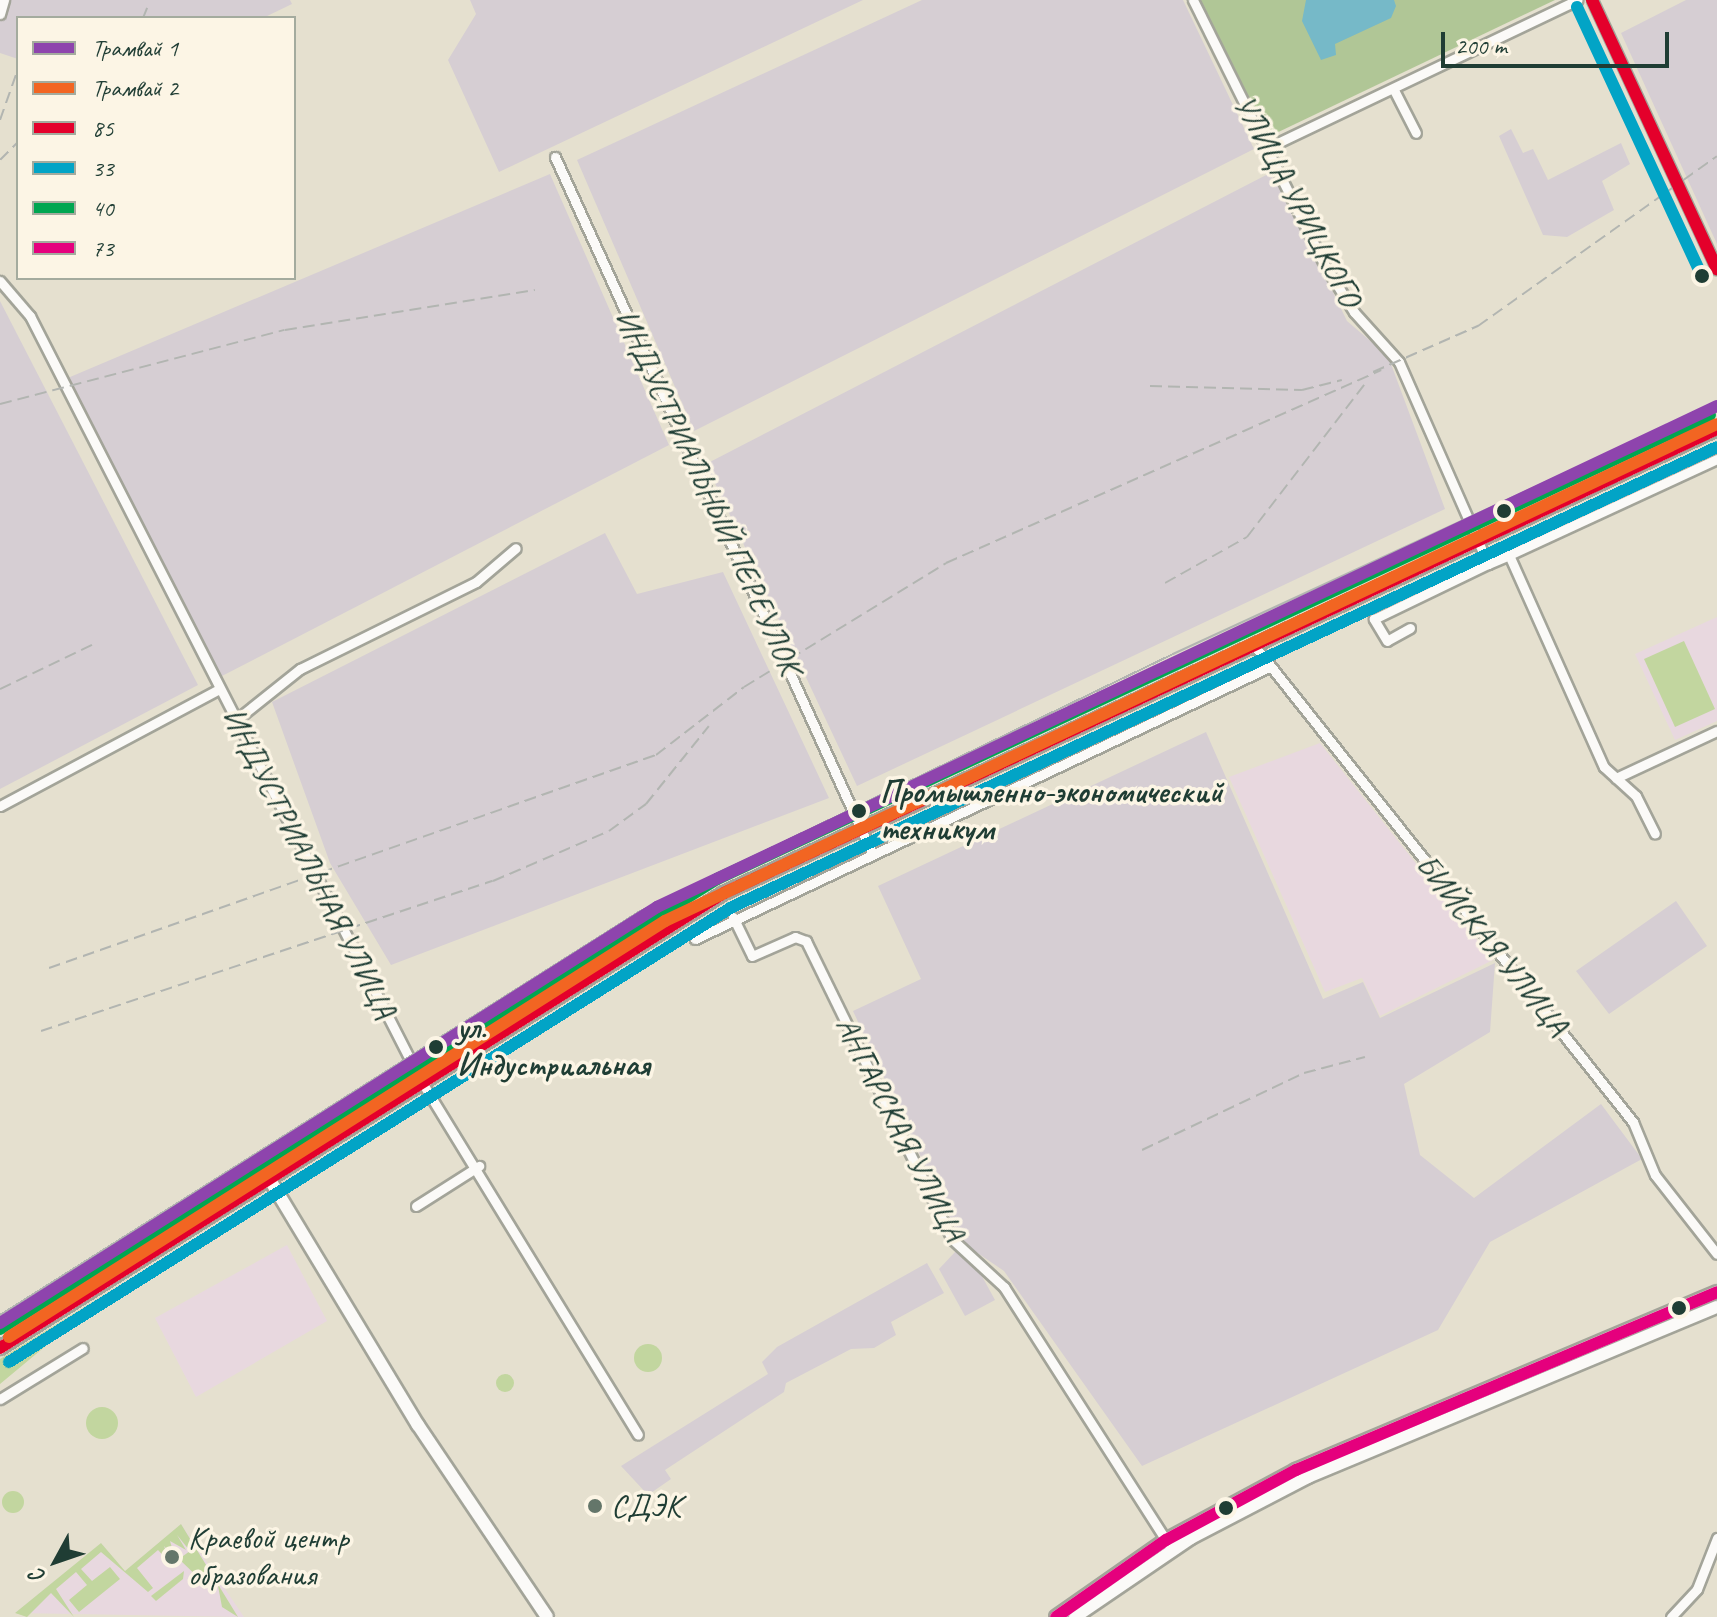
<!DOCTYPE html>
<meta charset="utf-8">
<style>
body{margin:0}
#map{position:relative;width:1717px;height:1617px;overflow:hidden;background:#e5e0cf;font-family:Caveat,sans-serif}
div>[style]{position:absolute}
.built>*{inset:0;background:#e8d8df}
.industrial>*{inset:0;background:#d6ced3}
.green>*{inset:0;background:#c2d69f}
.round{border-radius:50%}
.forest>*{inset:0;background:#b0c696}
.water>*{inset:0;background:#76b9c8}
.roads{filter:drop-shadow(2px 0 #a3a499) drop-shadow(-2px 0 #a3a499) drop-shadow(0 2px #a3a499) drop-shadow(0 -2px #a3a499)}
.minor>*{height:9px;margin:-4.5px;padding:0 4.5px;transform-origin:4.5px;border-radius:4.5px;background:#fbfaf8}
.major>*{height:12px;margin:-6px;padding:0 6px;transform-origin:6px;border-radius:6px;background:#fbfaf8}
.tram>*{height:2px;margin:-1px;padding:0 1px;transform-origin:1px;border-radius:1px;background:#b2b5b1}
.rail>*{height:2px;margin-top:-1px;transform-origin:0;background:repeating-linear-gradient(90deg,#b2b5b1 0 12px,transparent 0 18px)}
.bus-1>*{height:12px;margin:-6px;padding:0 6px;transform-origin:6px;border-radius:6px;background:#e4002b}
.bus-2>*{height:12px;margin:-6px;padding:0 6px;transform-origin:6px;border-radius:6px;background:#02a4c6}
.bus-3>*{height:12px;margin:-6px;padding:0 6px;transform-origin:6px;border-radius:6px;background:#00a651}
.bus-4>*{height:12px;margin:-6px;padding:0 6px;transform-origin:6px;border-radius:6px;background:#e5007d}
.tram-1>*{height:12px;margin:-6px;padding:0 6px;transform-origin:6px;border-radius:6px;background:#8e44ad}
.tram-2>*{height:12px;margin:-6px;padding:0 6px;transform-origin:6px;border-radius:6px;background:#f26522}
.dots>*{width:22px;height:22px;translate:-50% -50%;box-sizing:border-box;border:4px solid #fcf5e5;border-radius:50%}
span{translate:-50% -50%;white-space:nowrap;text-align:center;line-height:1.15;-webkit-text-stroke:7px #fcf5e5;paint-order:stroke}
.street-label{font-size:32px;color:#1f3d34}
.stop-label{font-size:32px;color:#1f3d34;font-weight:700}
.left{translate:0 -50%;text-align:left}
.poi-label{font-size:32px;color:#1f3d34}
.legend{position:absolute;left:16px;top:16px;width:280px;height:264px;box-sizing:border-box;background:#fcf5e5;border:2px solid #a4ab9e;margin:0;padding:10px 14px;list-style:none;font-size:24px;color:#1f3d34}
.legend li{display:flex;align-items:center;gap:16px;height:40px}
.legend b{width:40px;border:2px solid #a4ab9e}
.north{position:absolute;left:16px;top:1521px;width:80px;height:80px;-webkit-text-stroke:6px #fcf5e5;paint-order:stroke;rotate:230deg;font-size:22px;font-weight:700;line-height:32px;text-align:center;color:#1f3d34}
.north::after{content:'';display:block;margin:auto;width:28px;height:36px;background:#1f3d34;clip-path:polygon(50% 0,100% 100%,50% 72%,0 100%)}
.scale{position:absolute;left:1441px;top:32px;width:228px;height:36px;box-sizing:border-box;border:4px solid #1f3d34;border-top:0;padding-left:10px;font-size:24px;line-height:28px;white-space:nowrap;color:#1f3d34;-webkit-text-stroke:6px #fcf5e5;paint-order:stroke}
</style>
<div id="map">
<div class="built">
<i style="clip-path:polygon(1717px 617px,1717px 721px,1675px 740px,1635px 654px)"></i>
<i style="clip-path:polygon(1320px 743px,1493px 960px,1380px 1016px,1362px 978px,1325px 992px,1229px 777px)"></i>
<i style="clip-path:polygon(287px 1245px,327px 1321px,196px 1397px,155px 1318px)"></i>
<i style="clip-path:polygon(181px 1524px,244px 1617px,15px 1613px,101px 1543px,125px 1571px)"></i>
</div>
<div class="industrial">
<i style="clip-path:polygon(0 0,290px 0,292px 4px,263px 18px,18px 18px,18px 59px,0 53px)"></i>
<i style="clip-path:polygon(470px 0,863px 0,499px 172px,448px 60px,476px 14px)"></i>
<i style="clip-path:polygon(922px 0,1183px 0,1254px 149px,694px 431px,577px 160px)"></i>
<i style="clip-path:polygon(1686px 0,1717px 0,1717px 244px,1621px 33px)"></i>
<i style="clip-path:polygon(1511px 129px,1523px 153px,1533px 149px,1548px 180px,1621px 143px,1630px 164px,1602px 181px,1614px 210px,1567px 237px,1543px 235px,1499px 136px)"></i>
<i style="clip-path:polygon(1274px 171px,1347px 321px,1388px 356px,1445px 509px,857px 786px,706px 464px)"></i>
<i style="clip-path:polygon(550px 174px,669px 445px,220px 677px,63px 380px)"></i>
<i style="clip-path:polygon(0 301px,198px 685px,0 789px)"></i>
<i style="clip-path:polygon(605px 533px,637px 594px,723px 572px,829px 798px,391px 965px,330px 863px,272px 702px)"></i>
<i style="clip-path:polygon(1206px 732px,1323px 999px,1363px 982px,1380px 1018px,1495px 963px,1490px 1032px,1404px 1084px,1420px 1155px,1474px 1198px,1601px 1104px,1642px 1159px,1490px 1242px,1438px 1330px,1142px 1466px,1004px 1271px,960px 1241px,853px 1011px,921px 979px,878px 886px)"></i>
<i style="clip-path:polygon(1676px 901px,1707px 946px,1609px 1014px,1576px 971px)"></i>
<i style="clip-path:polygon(956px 1251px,978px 1269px,995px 1300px,965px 1316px,939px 1269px)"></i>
<i style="clip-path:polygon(927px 1263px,944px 1293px,891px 1322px,896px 1335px,874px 1348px,851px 1349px,786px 1383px,784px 1392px,665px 1470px,671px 1479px,648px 1495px,621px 1466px,768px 1374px,762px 1362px,777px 1347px)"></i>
</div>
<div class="green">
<i style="clip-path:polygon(1684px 641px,1715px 709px,1675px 727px,1644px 659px)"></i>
<i style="clip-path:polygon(268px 1194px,274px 1200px,216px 1227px,71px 1325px,0 1384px,0 1359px)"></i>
<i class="round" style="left:634px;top:1344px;width:28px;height:28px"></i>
<i class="round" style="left:496px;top:1374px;width:18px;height:18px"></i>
<i class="round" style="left:86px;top:1407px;width:32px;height:32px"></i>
<i class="round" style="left:2px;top:1491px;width:22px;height:22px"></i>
<i style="clip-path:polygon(181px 1524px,238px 1617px,222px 1607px,218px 1586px,206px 1585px,179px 1559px,190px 1551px,177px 1535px,186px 1550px,170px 1541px,175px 1558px,164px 1546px,170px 1563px,158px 1550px,137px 1568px,153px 1588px,148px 1592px,101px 1552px,81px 1569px,92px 1581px,110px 1567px,120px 1579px,79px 1612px,69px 1600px,87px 1585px,76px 1572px,56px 1589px,74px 1617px,51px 1593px,27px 1617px,15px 1613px,101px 1543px,125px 1571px)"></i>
<i style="clip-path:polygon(184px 1571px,183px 1579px,156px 1601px,151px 1596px)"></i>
</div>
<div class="forest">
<i style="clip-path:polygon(1200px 0,1555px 0,1266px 138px)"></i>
</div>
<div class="water">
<i style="clip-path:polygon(1306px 0,1394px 0,1396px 6px,1391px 18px,1335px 44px,1336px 55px,1321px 60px,1302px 21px)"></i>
</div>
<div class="roads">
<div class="minor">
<i style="left:1193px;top:0;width:295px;rotate:63.6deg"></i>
<i style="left:1324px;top:264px;width:57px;rotate:58deg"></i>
<i style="left:1354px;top:312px;width:67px;rotate:48deg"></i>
<i style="left:1399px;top:362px;width:221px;rotate:66.2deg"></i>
<i style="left:1488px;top:564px;width:23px;rotate:-23deg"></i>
<i style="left:1509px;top:555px;width:232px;rotate:65.9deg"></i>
<i style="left:1604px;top:767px;width:43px;rotate:42.2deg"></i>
<i style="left:1636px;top:796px;width:42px;rotate:63.4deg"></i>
<i style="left:1592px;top:0;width:297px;rotate:65.1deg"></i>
<i style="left:0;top:14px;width:15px;rotate:-74deg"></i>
<i style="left:1394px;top:90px;width:48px;rotate:62.9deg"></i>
<i style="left:1267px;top:148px;width:344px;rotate:-25.5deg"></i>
<i style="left:555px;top:157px;width:763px;rotate:65.52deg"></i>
<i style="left:0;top:281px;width:46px;rotate:49.4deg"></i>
<i style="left:30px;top:316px;width:857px;rotate:62.93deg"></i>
<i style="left:420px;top:1079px;width:417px;rotate:58.5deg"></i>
<i style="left:1509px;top:555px;width:229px;rotate:-24.8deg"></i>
<i style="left:1410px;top:628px;width:26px;rotate:151deg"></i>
<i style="left:1387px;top:641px;width:26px;rotate:-121deg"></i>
<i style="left:1374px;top:619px;width:127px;rotate:-25.8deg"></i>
<i style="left:1253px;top:644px;width:611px;rotate:51.52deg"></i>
<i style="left:1633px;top:1122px;width:57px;rotate:67.5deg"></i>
<i style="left:1655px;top:1175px;width:100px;rotate:51.9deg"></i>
<i style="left:236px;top:720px;width:82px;rotate:-38.6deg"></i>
<i style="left:300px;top:669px;width:196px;rotate:-26.3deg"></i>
<i style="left:476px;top:582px;width:52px;rotate:-40.4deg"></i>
<i style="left:1616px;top:778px;width:111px;rotate:-25deg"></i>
<i style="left:0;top:806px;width:248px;rotate:-28.1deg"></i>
<i style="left:733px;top:917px;width:43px;rotate:64deg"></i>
<i style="left:752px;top:956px;width:47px;rotate:-23.8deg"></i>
<i style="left:795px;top:937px;width:12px;rotate:20deg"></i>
<i style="left:806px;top:941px;width:332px;rotate:63.9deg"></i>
<i style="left:952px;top:1239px;width:71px;rotate:42.7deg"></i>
<i style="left:1004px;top:1287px;width:306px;rotate:57.4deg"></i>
<i style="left:695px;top:939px;width:635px;rotate:-25.35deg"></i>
<i style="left:416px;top:1206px;width:75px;rotate:-32.4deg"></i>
<i style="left:0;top:1399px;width:97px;rotate:-31.6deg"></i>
<i style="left:1671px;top:1617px;width:38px;rotate:-47deg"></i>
<i style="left:1697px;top:1589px;width:55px;rotate:-68.6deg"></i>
</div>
<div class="major">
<i style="left:267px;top:1175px;width:292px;rotate:58.9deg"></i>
<i style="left:418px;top:1425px;width:231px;rotate:56.1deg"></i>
<i style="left:0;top:1348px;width:855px;rotate:-32.15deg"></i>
<i style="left:724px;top:893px;width:1096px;rotate:-25.05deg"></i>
<i style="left:1056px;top:1617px;width:134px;rotate:-35deg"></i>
<i style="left:1166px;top:1540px;width:148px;rotate:-28.3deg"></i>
<i style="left:1296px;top:1470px;width:457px;rotate:-22.9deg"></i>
<i style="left:1075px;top:1617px;width:140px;rotate:-34.3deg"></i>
<i style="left:1191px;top:1538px;width:132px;rotate:-27.5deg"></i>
<i style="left:1308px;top:1477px;width:443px;rotate:-22.6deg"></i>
</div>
</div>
<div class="tram">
<i style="left:0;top:1315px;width:757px;rotate:-32.26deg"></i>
<i style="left:640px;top:911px;width:592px;rotate:-25.74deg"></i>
<i style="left:1173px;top:654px;width:599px;rotate:-24.77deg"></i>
</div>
<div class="rail">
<i style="left:143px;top:18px;width:11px;rotate:-68deg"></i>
<i style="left:0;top:120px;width:54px;rotate:-70.6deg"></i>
<i style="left:0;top:160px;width:25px;rotate:-45deg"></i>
<i style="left:1373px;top:372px;width:115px;rotate:-23.7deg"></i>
<i style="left:1478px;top:326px;width:293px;rotate:-35.4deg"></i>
<i style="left:1150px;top:386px;width:152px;rotate:1.5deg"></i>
<i style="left:1302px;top:390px;width:41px;rotate:-14deg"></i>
<i style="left:0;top:404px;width:294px;rotate:-14.6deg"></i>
<i style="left:285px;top:330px;width:253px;rotate:-9.1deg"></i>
<i style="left:1165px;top:583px;width:94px;rotate:-29.3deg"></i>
<i style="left:1247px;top:537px;width:197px;rotate:-52.4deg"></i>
<i style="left:0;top:689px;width:106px;rotate:-25.6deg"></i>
<i style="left:49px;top:968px;width:643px;rotate:-19.34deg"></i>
<i style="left:656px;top:755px;width:111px;rotate:-37.7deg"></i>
<i style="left:744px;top:687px;width:237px;rotate:-31.5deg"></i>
<i style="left:946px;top:563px;width:476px;rotate:-23.9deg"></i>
<i style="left:41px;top:1031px;width:476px;rotate:-18.4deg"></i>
<i style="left:493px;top:881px;width:126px;rotate:-23.3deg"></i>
<i style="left:609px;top:831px;width:46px;rotate:-36.1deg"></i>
<i style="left:646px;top:804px;width:100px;rotate:-51.1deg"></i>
<i style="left:1142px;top:1150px;width:179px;rotate:-25.4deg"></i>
<i style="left:1304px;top:1073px;width:63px;rotate:-14.7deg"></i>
</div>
<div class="bus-1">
<i style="left:1592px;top:0;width:297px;rotate:65.1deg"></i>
<i style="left:0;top:1348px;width:855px;rotate:-32.15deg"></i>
<i style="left:724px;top:893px;width:1096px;rotate:-25.05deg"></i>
</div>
<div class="bus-2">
<i style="left:1577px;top:7px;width:297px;rotate:65.1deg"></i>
<i style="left:9px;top:1362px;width:854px;rotate:-32.18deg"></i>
<i style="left:732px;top:907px;width:1087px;rotate:-25.03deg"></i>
</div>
<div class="bus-3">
<i style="left:0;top:1329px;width:847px;rotate:-32.11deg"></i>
<i style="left:717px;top:879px;width:1096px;rotate:-25.05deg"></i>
</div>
<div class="bus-4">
<i style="left:1056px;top:1617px;width:134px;rotate:-35deg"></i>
<i style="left:1166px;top:1540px;width:148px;rotate:-28.3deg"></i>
<i style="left:1296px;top:1470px;width:457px;rotate:-22.9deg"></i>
</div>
<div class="tram-1">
<i style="left:0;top:1323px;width:778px;rotate:-32.34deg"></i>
<i style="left:657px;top:907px;width:1172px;rotate:-25.3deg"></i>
</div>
<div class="tram-2">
<i style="left:9px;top:1337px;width:777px;rotate:-32.38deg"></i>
<i style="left:665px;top:921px;width:1163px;rotate:-25.29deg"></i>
</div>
<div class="dots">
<i style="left:1702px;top:276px;background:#1f3d34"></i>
<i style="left:1504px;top:511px;background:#1f3d34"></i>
<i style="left:859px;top:811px;background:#1f3d34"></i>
<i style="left:436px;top:1047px;background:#1f3d34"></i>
<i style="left:1679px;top:1308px;background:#1f3d34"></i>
<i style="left:595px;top:1506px;background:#64766a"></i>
<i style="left:1226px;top:1508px;background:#1f3d34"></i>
<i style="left:172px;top:1557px;background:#64766a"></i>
</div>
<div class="street-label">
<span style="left:1297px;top:201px;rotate:62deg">УЛИЦА УРИЦКОГО</span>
<span style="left:708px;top:492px;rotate:65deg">ИНДУСТРИАЛЬНЫЙ ПЕРЕУЛОК</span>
<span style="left:309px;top:863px;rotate:63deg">ИНДУСТРИАЛЬНАЯ УЛИЦА</span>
<span style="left:1492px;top:945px;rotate:51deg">БИЙСКАЯ УЛИЦА</span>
<span style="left:900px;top:1129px;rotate:63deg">АНГАРСКАЯ УЛИЦА</span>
</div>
<div class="stop-label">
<span class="left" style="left:880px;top:811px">Промышленно-экономический<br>техникум</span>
<span class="left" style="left:457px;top:1047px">ул.<br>Индустриальная</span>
</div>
<div class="poi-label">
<span class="left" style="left:611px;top:1506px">СДЭК</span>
<span class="left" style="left:188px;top:1557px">Краевой центр<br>образования</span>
</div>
<ul class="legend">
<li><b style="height:10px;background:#8e44ad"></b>Трамвай 1</li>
<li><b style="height:10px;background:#f26522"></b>Трамвай 2</li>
<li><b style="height:10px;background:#e4002b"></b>85</li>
<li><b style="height:10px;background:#02a4c6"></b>33</li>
<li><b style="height:10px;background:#00a651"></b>40</li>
<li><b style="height:10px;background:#e5007d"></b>73</li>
</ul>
<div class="north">С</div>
<div class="scale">200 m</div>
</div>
